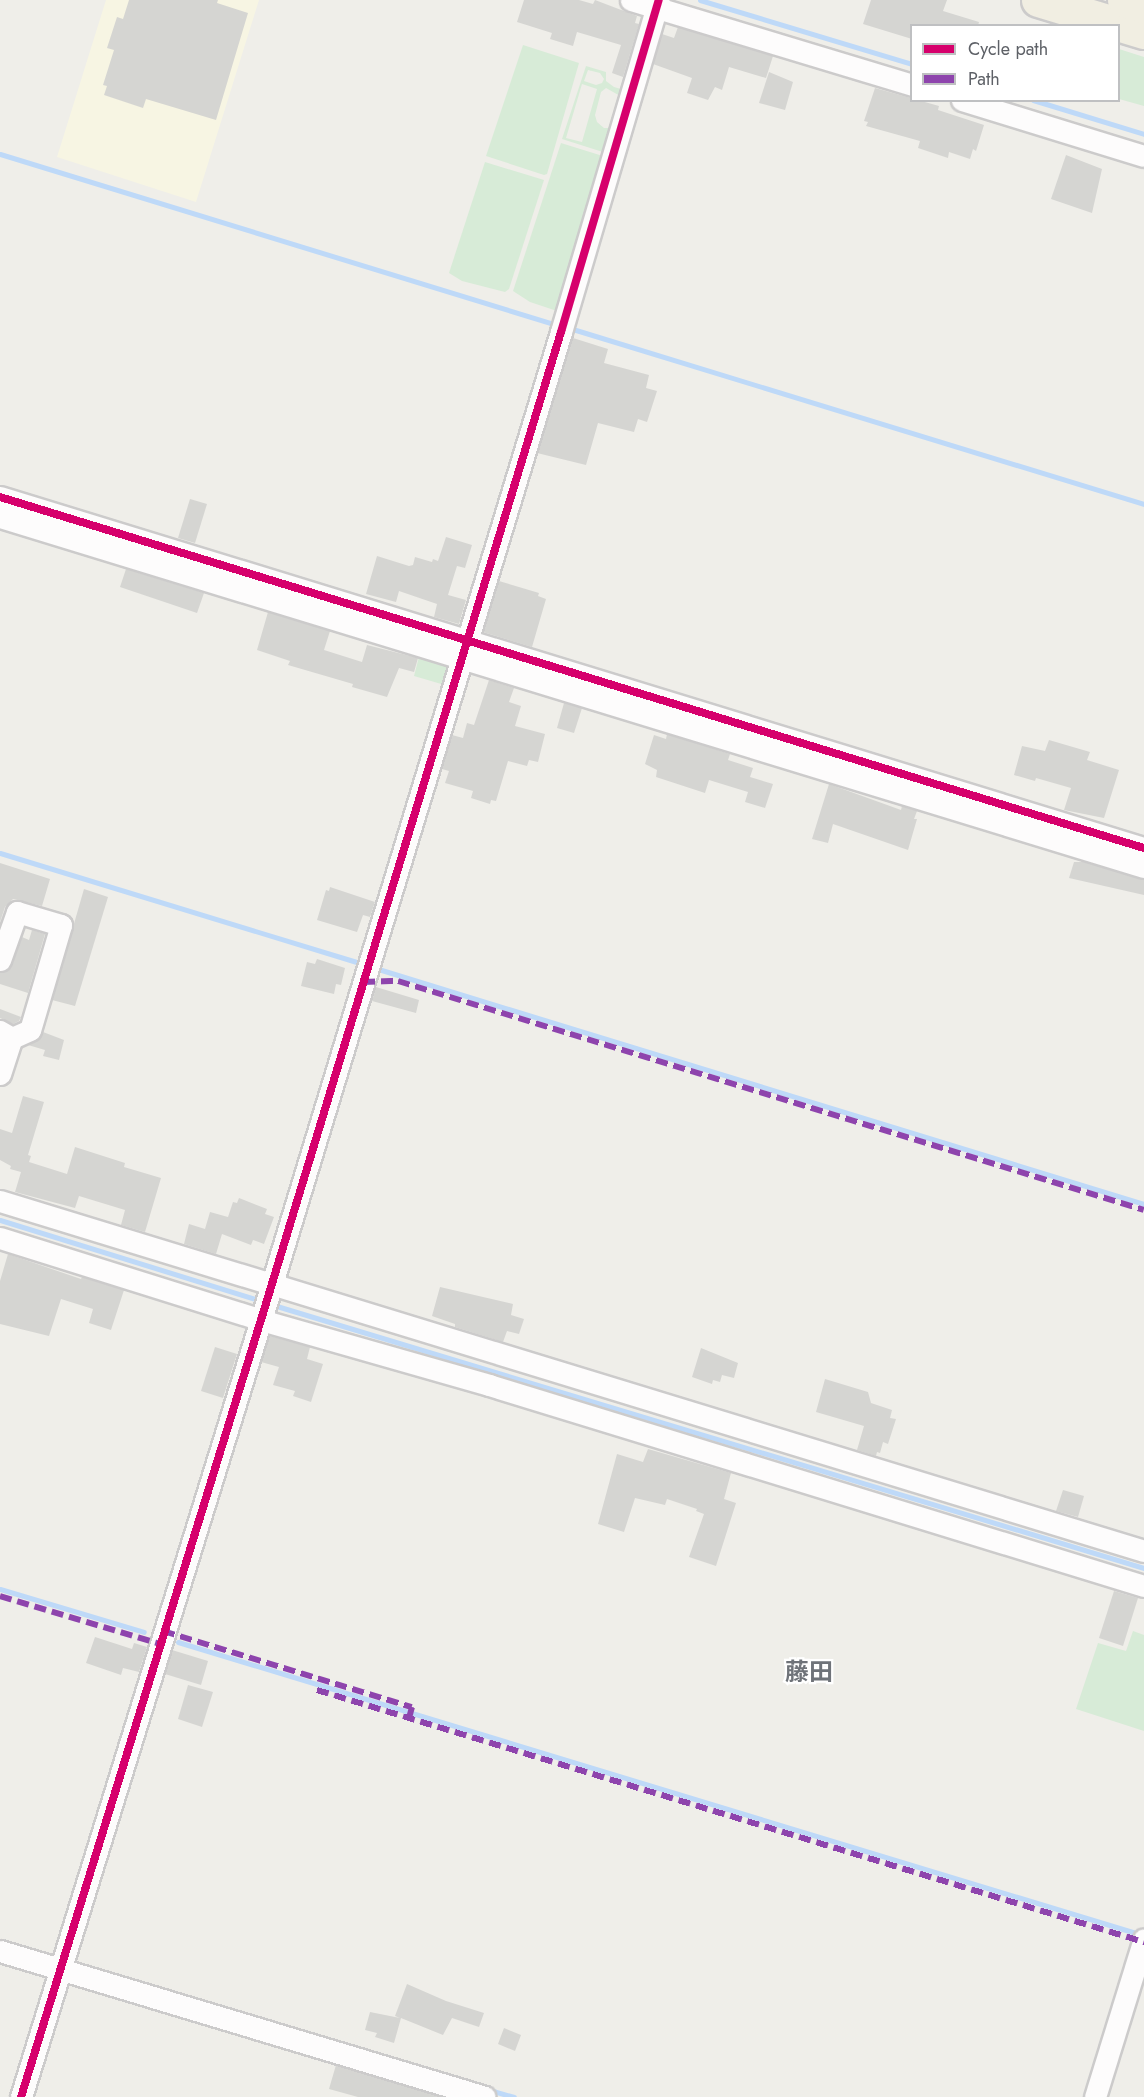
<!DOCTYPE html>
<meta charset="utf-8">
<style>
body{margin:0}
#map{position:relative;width:1144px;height:2097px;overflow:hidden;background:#efeee9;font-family:Jost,"Noto Sans JP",sans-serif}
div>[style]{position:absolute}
.commercial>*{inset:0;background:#f7f5e3}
.green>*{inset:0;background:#d7ebd7}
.stream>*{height:5px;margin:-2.5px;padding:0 2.5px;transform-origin:2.5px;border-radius:2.5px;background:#bed9f8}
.building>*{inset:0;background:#d5d5d2}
.roads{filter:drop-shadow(2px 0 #cccbcb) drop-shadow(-2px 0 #cccbcb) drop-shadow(0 2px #cccbcb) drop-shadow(0 -2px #cccbcb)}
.street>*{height:21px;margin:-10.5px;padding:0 10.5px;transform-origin:10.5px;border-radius:10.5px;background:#fdfcfc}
.highway>*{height:33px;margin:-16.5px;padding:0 16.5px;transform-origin:16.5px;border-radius:16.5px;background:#f1eee2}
.quiet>*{height:6px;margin-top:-3px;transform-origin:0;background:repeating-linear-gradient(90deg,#8e44ad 0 12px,transparent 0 18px)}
.cycleway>*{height:8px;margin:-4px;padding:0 4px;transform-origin:4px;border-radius:4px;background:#d6006c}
span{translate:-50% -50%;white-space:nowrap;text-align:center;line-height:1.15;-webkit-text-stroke:4.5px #fff;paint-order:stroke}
.quarter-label{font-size:24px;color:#6f7379;font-weight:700}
.legend{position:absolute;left:910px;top:24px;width:210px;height:78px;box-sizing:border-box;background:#fff;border:2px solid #bfc0c2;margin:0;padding:8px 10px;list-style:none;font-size:18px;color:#5e6167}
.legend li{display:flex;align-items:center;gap:12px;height:30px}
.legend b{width:30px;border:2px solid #bfc0c2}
</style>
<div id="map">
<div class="commercial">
<i style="clip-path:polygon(106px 0,259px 0,196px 202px,57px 157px)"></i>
</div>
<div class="green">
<i style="clip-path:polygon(523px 45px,579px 63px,547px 174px,544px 175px,486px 156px)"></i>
<i style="clip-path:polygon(1119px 49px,1144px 57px,1144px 106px,1119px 99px)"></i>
<i style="clip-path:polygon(evenodd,586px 66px,606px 72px,606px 81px,614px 87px,628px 91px,609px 154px,562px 139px,586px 66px,588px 70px,600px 73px,604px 79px,602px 83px,596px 85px,584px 81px,588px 70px,586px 66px,582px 84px,597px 89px,582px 142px,566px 138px,582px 84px,586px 66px,606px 88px,622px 97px,613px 128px,604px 128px,597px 122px,595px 115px,601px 92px,606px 88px)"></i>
<i style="clip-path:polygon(561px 143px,606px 157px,560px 312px,530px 302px,513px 291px)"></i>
<i style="clip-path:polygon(485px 162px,544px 180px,509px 289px,505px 292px,462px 281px,449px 273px)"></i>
<i style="clip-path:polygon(420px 653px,451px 661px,448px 686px,414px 676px)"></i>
<i style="clip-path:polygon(1133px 1631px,1144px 1635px,1144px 1731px,1076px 1709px,1098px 1643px,1126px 1651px)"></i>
</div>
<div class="stream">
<i style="left:700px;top:0;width:221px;rotate:16.8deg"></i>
<i style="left:1033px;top:100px;width:116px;rotate:17deg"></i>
<i style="left:0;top:154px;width:583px;rotate:17.07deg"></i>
<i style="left:566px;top:327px;width:604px;rotate:17.03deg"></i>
<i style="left:0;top:853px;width:372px;rotate:17deg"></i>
<i style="left:375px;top:968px;width:804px;rotate:17.06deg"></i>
<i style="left:0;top:1220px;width:273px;rotate:17.2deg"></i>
<i style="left:270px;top:1304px;width:913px;rotate:16.81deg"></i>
<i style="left:0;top:1589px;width:150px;rotate:16.6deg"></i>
<i style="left:178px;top:1642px;width:1001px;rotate:16.9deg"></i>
<i style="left:486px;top:2089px;width:29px;rotate:16deg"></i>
</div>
<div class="building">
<i style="clip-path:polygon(129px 0,218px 0,217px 3px,248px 13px,216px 120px,146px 99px,143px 108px,104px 95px,107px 86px,103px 85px,114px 50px,107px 48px,117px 17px,123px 19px)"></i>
<i style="clip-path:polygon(524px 0,579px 0,593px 4px,595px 0,637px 16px,635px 23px,639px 24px,623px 77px,612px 73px,621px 45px,577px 32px,573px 46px,550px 39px,552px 33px,517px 22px)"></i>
<i style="clip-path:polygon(871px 0,947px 0,943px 11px,979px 22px,978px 26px,912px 26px,912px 39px,863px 24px)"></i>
<i style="clip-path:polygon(678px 27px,773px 56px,766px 78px,729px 67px,722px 90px,715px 87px,708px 100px,687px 93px,692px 78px,653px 64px,662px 34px,674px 38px)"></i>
<i style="clip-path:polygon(769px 72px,793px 82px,785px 110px,759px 103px)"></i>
<i style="clip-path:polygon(875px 88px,939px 106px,938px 110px,984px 125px,976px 151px,973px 149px,970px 159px,949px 152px,948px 158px,918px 148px,920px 141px,866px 126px,868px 122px,864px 121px)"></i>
<i style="clip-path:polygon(1066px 155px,1102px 169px,1092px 213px,1051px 199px)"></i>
<i style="clip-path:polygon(573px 338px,608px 349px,604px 363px,649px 375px,646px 388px,657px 391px,647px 422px,638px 419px,634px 432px,598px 423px,586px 465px,537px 453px)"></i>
<i style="clip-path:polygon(190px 499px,207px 504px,195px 543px,178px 538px)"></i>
<i style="clip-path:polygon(446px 537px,472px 545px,465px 568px,457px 566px,448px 595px,466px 600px,459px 624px,434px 617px,437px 604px,399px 591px,396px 602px,366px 594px,377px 556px,409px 566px,413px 565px,415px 557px,432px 562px,433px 559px,438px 561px)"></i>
<i style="clip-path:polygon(126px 569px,204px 593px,197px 613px,120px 587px)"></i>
<i style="clip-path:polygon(499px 581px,539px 593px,538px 596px,546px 599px,532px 647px,483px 632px)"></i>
<i style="clip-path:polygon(268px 612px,330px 631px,324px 650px,362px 662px,367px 645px,418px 658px,414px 672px,399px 668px,387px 697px,352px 687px,353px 684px,288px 665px,290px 661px,257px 650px)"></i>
<i style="clip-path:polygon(489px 680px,514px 688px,509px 702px,521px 706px,515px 726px,545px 734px,538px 762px,529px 760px,527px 766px,508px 761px,496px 801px,491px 800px,490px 804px,471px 798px,473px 791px,445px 783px,449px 771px,442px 769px,452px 735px,463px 738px,467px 723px,474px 725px)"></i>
<i style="clip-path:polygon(564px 703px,582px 708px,574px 733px,557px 728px)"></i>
<i style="clip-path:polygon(667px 734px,730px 754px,728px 760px,753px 768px,750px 777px,773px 784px,765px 808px,745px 802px,748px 792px,709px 780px,705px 793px,656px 777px,657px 770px,645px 764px,654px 735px,666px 739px)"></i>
<i style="clip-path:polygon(1049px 740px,1090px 752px,1087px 760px,1119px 770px,1104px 818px,1064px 810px,1071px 788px,1036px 778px,1035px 781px,1014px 775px,1022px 746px,1045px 751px)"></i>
<i style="clip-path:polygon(829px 784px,901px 810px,902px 806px,917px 811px,914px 819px,917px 819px,908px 850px,833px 824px,828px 843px,812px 839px)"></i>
<i style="clip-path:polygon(1074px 862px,1084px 862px,1144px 879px,1144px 895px,1069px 878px)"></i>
<i style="clip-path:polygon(0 863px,50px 879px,42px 906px,13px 899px,5px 907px,0 922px)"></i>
<i style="clip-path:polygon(330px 887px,375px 902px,370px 917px,363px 915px,357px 932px,317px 920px,326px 890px,329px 891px)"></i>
<i style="clip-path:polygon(84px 889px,108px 897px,75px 1006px,52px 1000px)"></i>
<i style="clip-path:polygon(32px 930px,45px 934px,28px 993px,0 984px,0 972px,9px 969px,22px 937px,29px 940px)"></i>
<i style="clip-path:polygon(317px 959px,345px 968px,341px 985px,336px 984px,334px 994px,301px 986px,307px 962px,315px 964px)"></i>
<i style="clip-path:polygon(376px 987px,419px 1000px,416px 1013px,372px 1001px)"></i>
<i style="clip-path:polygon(0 1009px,21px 1017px,19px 1021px,13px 1024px,0 1018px)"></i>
<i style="clip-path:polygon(43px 1032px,64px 1040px,59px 1060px,43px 1056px,45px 1050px,28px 1045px,39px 1039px)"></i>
<i style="clip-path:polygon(23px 1096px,44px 1102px,28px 1155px,31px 1156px,29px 1162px,67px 1174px,75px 1147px,125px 1163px,124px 1167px,161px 1178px,145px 1232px,121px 1225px,125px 1210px,79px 1196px,75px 1208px,15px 1192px,21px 1172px,10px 1169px,11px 1166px,0 1160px,0 1129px,12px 1133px)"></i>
<i style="clip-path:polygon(239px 1198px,267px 1209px,265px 1214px,274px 1217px,264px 1244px,253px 1240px,251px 1245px,222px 1234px,216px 1254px,184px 1244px,189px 1224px,205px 1229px,210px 1212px,228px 1217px,233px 1202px,237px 1203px)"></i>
<i style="clip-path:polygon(8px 1254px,81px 1279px,82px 1277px,124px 1290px,111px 1330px,89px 1323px,93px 1309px,61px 1299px,49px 1336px,0 1324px,0 1281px)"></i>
<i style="clip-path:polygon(440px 1287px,513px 1304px,511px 1315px,524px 1319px,519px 1334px,507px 1331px,503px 1342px,455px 1327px,455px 1324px,432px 1316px)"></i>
<i style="clip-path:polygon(270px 1336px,310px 1347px,307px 1359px,323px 1364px,311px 1402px,293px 1396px,295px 1391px,273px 1385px,279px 1367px,261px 1362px)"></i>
<i style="clip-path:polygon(215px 1347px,237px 1354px,223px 1398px,201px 1391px)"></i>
<i style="clip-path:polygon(701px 1348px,738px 1363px,734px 1378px,722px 1375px,720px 1382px,713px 1380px,712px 1384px,692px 1377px)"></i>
<i style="clip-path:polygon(825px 1379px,868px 1392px,871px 1403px,892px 1410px,890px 1418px,896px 1419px,888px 1444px,883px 1442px,880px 1453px,877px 1452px,876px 1456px,857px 1450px,864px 1426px,816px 1412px)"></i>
<i style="clip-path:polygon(648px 1449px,731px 1473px,724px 1499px,736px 1503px,716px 1566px,689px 1557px,704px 1514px,696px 1511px,697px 1509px,667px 1499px,665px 1505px,635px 1498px,624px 1532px,598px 1524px,617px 1454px,643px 1462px)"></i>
<i style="clip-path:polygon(1063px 1490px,1084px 1496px,1078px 1517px,1056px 1511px)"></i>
<i style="clip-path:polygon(1114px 1591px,1138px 1598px,1123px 1646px,1099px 1638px)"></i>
<i style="clip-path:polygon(95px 1637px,132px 1649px,134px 1643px,147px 1647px,139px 1672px,123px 1668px,121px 1675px,86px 1663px)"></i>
<i style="clip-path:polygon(172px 1650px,208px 1661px,201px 1685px,165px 1674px)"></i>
<i style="clip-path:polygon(188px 1685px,213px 1692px,202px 1727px,178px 1719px)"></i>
<i style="clip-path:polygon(407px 1984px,446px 2001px,484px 2013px,479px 2027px,452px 2018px,443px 2035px,401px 2018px,394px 2043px,375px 2037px,377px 2033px,365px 2030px,370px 2012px,400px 2018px,395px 2016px)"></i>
<i style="clip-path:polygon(504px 2028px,521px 2035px,515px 2051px,498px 2044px)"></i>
<i style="clip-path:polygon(336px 2065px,441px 2097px,358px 2097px,329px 2089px)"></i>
</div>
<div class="roads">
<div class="street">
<i style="left:631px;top:0;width:294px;rotate:16.8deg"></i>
<i style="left:962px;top:100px;width:190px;rotate:17.1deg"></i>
<i style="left:0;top:497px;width:1197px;rotate:17.06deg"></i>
<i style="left:0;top:517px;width:1196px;rotate:17.01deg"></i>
<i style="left:0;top:960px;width:51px;rotate:-70.5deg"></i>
<i style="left:17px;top:912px;width:46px;rotate:16.5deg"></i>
<i style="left:61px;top:925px;width:109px;rotate:106.4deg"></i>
<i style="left:30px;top:1030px;width:20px;rotate:156deg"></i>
<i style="left:12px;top:1038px;width:14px;rotate:-150deg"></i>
<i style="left:0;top:1074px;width:38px;rotate:-72deg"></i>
<i style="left:0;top:1201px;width:1196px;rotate:17.01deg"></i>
<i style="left:0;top:1238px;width:274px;rotate:17.4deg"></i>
<i style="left:261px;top:1320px;width:237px;rotate:15.9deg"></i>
<i style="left:489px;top:1385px;width:685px;rotate:17.06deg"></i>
<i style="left:0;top:1951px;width:506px;rotate:16.75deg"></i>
<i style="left:21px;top:2097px;width:813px;rotate:-72.84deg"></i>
<i style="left:261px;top:1320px;width:1033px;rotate:-73.11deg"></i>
<i style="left:561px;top:332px;width:346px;rotate:-73.6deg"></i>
<i style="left:1095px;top:2097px;width:165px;rotate:-72.8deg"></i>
</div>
<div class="highway">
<i style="left:1038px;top:0;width:111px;rotate:16.8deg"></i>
<i style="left:1124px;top:0;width:21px;rotate:17deg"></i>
</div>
</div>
<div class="quiet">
<i style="left:363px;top:982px;width:35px;rotate:-2deg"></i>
<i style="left:398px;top:981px;width:780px;rotate:17.06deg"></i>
<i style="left:0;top:1596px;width:167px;rotate:16.7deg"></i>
<i style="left:163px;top:1631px;width:260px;rotate:17deg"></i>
<i style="left:412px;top:1707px;width:11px;rotate:105deg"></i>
<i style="left:317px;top:1690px;width:865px;rotate:16.95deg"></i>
</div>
<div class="cycleway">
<i style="left:0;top:497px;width:1197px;rotate:17.06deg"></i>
<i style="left:21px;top:2097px;width:813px;rotate:-72.84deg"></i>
<i style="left:261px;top:1320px;width:1033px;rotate:-73.11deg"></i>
<i style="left:561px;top:332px;width:346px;rotate:-73.6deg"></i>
</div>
<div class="quarter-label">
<span style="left:809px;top:1672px">藤田</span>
</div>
<ul class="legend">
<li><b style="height:8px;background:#d6006c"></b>Cycle path</li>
<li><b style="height:8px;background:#8e44ad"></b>Path</li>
</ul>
</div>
